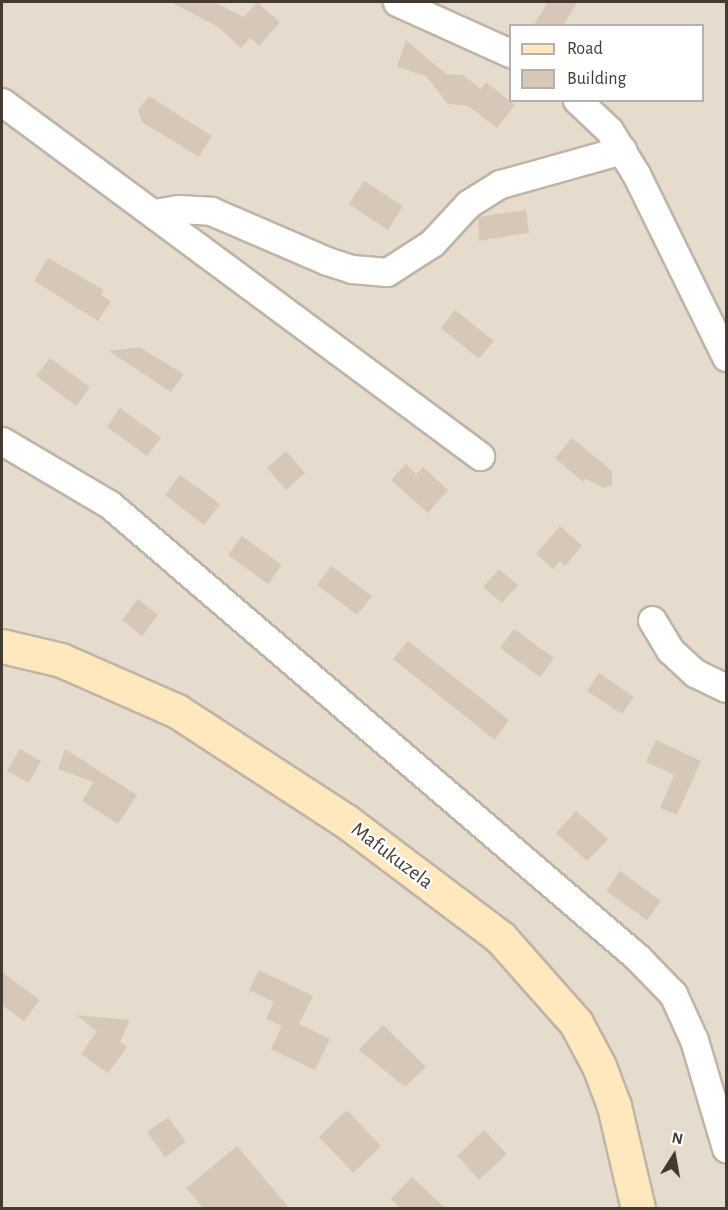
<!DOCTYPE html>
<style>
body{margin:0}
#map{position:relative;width:728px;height:1210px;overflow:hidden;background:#f2ebe1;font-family:"Alegreya Sans",sans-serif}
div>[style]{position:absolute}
.residential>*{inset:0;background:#e6dcce}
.building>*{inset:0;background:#d7c7b9}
.roads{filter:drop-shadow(2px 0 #c0b4a6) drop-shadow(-2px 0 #c0b4a6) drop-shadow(0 2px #c0b4a6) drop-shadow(0 -2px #c0b4a6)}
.minor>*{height:27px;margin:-13.5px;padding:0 13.5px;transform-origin:13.5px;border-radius:13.5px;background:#fff}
.secondary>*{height:33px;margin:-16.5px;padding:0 16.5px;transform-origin:16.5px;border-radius:16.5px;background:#ffe7be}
span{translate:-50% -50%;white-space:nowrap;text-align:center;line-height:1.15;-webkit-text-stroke:4.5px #fff;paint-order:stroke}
.street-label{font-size:21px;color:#433a32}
.frame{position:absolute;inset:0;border:3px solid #433a32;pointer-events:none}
.legend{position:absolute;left:509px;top:24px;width:195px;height:78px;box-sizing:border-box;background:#fff;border:2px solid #b4b0ad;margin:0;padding:8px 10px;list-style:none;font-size:18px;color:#433a32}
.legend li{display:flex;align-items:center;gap:12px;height:30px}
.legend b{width:30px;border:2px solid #b4b0ad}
.north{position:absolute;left:644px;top:1126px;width:60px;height:60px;-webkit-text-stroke:4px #fff;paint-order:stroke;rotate:11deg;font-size:16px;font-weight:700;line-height:24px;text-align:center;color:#433a32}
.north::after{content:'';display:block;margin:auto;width:21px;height:27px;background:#433a32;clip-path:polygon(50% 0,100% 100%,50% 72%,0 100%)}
</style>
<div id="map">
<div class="residential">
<i style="clip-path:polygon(evenodd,2px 2px,726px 2px,726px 1208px,2px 1208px,2px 2px,510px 26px,702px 26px,702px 100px,510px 100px,510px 26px)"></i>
</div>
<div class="building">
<i style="clip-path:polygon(171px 2px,214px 2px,244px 17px,257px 2px,280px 22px,259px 46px,250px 38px,241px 48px,218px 27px)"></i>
<i style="clip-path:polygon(548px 2px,577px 2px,563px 26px,533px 26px)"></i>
<i style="clip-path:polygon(406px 40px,446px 74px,463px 75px,481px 89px,486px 82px,515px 105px,497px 128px,468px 106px,448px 104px,426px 76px,397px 67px)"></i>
<i style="clip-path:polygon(149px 96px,212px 136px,199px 157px,142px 122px,138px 110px)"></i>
<i style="clip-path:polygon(364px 181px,403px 206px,388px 230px,349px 204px)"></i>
<i style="clip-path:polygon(526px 210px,529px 233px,479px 241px,478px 217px)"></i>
<i style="clip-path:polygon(48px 258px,104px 290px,101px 295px,111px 301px,98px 321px,34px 281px)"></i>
<i style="clip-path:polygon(455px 310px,494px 341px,479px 359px,441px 328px)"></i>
<i style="clip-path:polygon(139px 347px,184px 374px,171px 392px,109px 351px)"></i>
<i style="clip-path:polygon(50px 358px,90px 387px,76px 406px,36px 376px)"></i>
<i style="clip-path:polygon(120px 408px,161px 438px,147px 456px,107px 427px)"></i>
<i style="clip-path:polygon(572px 438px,612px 471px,612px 485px,604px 488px,586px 479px,583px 482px,555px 458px)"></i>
<i style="clip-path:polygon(286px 451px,305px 473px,286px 490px,267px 468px)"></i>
<i style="clip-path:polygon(406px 464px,416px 474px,423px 467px,448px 490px,428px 513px,391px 480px)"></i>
<i style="clip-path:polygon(180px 475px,220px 504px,204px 525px,165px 495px)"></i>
<i style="clip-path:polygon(560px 526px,582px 546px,565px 566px,560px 561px,553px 569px,536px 554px)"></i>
<i style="clip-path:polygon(242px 536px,282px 565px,268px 584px,228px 555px)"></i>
<i style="clip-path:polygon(331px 566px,372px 596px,357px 615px,317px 585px)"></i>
<i style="clip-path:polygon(499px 569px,518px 585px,502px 603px,483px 587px)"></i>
<i style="clip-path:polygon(138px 599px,158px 615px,142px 636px,122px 620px)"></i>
<i style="clip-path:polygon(514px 629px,554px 658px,540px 677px,500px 648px)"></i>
<i style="clip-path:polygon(408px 641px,509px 720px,495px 740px,393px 659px)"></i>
<i style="clip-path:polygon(599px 673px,634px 697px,622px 714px,587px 691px)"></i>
<i style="clip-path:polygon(656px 740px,701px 761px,677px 815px,660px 808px,674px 775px,646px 762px)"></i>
<i style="clip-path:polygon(20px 749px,41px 761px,29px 783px,7px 771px)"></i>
<i style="clip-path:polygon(65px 749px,137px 795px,118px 824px,82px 801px,94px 782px,58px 769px)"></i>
<i style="clip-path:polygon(576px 811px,608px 839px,587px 861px,556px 833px)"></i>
<i style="clip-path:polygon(620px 871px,661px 901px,647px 920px,606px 891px)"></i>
<i style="clip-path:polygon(259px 970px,313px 996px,299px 1024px,330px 1039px,315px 1070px,271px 1049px,282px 1026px,266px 1019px,274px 1002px,249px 990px)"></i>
<i style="clip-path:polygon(2px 972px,40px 1000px,24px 1021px,2px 1005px)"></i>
<i style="clip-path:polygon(76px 1015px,130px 1020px,120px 1042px,127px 1047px,108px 1073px,81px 1054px,97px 1031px)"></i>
<i style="clip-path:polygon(383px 1025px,426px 1067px,405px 1087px,359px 1050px)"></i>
<i style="clip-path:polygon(347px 1110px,381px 1146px,353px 1173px,319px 1137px)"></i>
<i style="clip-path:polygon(168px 1117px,186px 1142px,165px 1157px,147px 1132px)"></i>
<i style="clip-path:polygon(484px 1130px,507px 1154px,479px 1180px,457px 1156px)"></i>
<i style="clip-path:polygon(237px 1146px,290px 1209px,204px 1209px,186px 1188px)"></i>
<i style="clip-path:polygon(412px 1177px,446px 1209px,401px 1209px,391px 1199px)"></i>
</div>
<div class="roads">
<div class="minor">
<i style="left:397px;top:2px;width:124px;rotate:24.3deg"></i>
<i style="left:577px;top:100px;width:44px;rotate:43.2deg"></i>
<i style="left:609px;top:130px;width:52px;rotate:58.5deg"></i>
<i style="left:636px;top:174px;width:204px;rotate:63.8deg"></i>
<i style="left:2px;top:102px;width:595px;rotate:36.52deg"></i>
<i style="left:155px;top:213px;width:23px;rotate:-10deg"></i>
<i style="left:178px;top:209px;width:33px;rotate:3deg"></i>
<i style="left:211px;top:211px;width:126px;rotate:23.3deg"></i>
<i style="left:327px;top:261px;width:26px;rotate:18deg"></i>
<i style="left:352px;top:269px;width:35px;rotate:5deg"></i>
<i style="left:387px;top:272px;width:54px;rotate:-32.8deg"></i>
<i style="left:432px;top:243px;width:53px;rotate:-47.3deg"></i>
<i style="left:468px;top:204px;width:38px;rotate:-32deg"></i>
<i style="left:500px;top:184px;width:127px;rotate:-15.6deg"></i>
<i style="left:2px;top:441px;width:124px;rotate:30.5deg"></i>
<i style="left:109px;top:504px;width:696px;rotate:40.63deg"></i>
<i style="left:637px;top:957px;width:52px;rotate:45.8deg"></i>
<i style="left:673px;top:994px;width:51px;rotate:65.5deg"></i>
<i style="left:694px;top:1040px;width:113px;rotate:73.5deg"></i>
<i style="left:652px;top:620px;width:35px;rotate:59deg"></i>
<i style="left:670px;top:650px;width:34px;rotate:43deg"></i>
<i style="left:695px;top:673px;width:34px;rotate:26deg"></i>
</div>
<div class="secondary">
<i style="left:2px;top:646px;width:61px;rotate:13.3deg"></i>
<i style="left:61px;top:660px;width:127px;rotate:23.7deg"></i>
<i style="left:177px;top:711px;width:202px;rotate:33.1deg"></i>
<i style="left:346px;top:821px;width:193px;rotate:37deg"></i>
<i style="left:500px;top:937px;width:115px;rotate:48.5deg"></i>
<i style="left:576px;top:1023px;width:49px;rotate:61.9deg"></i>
<i style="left:599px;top:1066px;width:43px;rotate:69.4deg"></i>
<i style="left:614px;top:1106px;width:105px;rotate:76.8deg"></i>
</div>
</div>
<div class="street-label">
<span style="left:392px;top:856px;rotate:37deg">Mafukuzela</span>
</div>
<div class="frame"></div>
<ul class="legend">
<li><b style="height:8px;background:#ffe7be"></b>Road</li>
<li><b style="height:16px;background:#d7c7b9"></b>Building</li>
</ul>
<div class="north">N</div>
</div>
